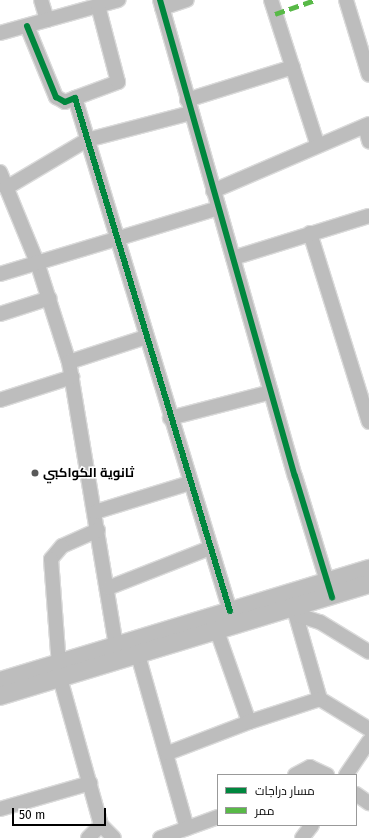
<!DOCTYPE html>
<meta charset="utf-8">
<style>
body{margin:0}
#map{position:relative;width:369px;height:838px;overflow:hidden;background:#fff;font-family:"Fira Sans",Cairo,sans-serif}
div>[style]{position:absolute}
.roads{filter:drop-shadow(1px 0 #dbdbdb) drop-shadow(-1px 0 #dbdbdb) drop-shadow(0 1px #dbdbdb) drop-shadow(0 -1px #dbdbdb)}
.minor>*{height:14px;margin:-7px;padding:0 7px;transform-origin:7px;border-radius:7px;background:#bdbdbd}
.major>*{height:18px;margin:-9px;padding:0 9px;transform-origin:9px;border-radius:9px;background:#bdbdbd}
.quiet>*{height:5px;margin-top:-2.5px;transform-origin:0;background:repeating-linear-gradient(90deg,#58b947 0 10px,transparent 0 15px)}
.cycleway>*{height:6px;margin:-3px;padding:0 3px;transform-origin:3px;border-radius:3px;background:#00873e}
.dots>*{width:11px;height:11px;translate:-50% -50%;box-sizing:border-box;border:2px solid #fff;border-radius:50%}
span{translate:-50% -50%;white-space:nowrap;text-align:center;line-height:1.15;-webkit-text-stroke:3px #fff;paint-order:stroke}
.poi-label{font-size:13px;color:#000;font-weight:700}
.left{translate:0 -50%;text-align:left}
.legend{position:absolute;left:217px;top:774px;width:140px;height:52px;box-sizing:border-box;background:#fff;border:1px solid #999;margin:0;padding:5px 7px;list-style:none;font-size:12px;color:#000}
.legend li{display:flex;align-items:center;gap:8px;height:20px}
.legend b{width:20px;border:1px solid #999}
.scale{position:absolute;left:12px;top:808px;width:94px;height:18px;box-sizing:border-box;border:2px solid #000;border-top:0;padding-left:5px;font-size:12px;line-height:14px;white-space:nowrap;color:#000;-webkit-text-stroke:3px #fff;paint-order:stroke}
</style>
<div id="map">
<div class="roads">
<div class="minor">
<i style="left:41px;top:0;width:21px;rotate:73deg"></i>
<i style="left:160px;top:0;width:495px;rotate:74.2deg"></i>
<i style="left:295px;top:476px;width:120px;rotate:73.1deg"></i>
<i style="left:271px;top:0;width:153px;rotate:72.2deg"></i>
<i style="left:346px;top:0;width:78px;rotate:73deg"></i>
<i style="left:162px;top:8px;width:26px;rotate:-18deg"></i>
<i style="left:27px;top:26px;width:77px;rotate:67.8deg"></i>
<i style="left:56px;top:97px;width:10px;rotate:29deg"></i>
<i style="left:65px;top:102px;width:11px;rotate:-22deg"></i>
<i style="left:75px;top:98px;width:536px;rotate:73.19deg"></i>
<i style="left:0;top:33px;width:123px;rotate:-15.6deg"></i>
<i style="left:75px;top:98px;width:46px;rotate:-20.4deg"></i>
<i style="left:118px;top:82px;width:79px;rotate:-104.7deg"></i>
<i style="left:187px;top:100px;width:111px;rotate:-17.3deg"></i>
<i style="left:365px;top:126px;width:16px;rotate:75deg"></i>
<i style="left:0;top:172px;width:97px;rotate:67.7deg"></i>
<i style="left:37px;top:262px;width:105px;rotate:72.3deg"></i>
<i style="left:69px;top:362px;width:287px;rotate:80.6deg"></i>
<i style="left:6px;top:188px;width:94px;rotate:-30.7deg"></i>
<i style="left:87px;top:140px;width:107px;rotate:-14.6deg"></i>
<i style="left:213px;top:191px;width:170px;rotate:-23.2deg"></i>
<i style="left:310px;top:233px;width:198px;rotate:72.7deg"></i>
<i style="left:233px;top:258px;width:142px;rotate:-17.2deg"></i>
<i style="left:0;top:274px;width:228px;rotate:-16.8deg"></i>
<i style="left:0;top:314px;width:52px;rotate:-17.7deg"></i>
<i style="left:69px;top:362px;width:81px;rotate:-18deg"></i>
<i style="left:0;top:400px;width:76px;rotate:-17.7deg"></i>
<i style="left:170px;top:418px;width:104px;rotate:-14.4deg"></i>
<i style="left:95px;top:512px;width:99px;rotate:-17deg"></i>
<i style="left:98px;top:530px;width:39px;rotate:156deg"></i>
<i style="left:62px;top:546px;width:17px;rotate:130deg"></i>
<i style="left:51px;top:559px;width:119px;rotate:85.7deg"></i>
<i style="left:60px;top:678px;width:153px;rotate:74.4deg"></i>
<i style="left:101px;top:825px;width:18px;rotate:45deg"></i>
<i style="left:108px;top:588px;width:110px;rotate:-21.4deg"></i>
<i style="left:294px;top:609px;width:94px;rotate:73.9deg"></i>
<i style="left:320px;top:699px;width:57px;rotate:31.5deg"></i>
<i style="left:295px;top:614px;width:26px;rotate:18deg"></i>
<i style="left:320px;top:622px;width:57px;rotate:31.5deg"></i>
<i style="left:217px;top:631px;width:96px;rotate:70.6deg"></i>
<i style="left:138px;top:655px;width:180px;rotate:74.2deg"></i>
<i style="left:168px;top:753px;width:87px;rotate:-20.9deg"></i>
<i style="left:249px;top:722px;width:75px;rotate:-17.9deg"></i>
<i style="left:295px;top:775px;width:17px;rotate:-28deg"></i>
<i style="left:310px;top:767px;width:19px;rotate:25deg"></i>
<i style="left:346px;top:775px;width:41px;rotate:-55.9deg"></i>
<i style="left:356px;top:794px;width:16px;rotate:35deg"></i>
<i style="left:0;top:809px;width:94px;rotate:-16.1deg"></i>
<i style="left:88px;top:838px;width:18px;rotate:-45deg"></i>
<i style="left:160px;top:838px;width:62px;rotate:-19.9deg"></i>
<i style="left:302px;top:838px;width:16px;rotate:-52deg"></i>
</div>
<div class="major">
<i style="left:0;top:681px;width:386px;rotate:-16.9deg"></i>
<i style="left:0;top:696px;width:386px;rotate:-16.9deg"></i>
</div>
</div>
<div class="quiet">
<i style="left:275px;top:14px;width:42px;rotate:-19.3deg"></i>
</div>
<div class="cycleway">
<i style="left:160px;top:0;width:495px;rotate:74.2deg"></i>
<i style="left:295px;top:476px;width:127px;rotate:73deg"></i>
<i style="left:27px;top:26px;width:77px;rotate:67.8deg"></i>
<i style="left:56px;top:97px;width:10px;rotate:29deg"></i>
<i style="left:65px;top:102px;width:11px;rotate:-22deg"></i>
<i style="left:75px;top:98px;width:536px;rotate:73.19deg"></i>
</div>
<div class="dots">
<i style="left:35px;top:473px;background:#595959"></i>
</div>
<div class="poi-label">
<span class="left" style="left:43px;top:473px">ثانوية الكواكبي</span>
</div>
<ul class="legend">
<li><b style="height:5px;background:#00873e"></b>مسار دراجات</li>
<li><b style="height:5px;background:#58b947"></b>ممر</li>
</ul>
<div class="scale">50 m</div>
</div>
